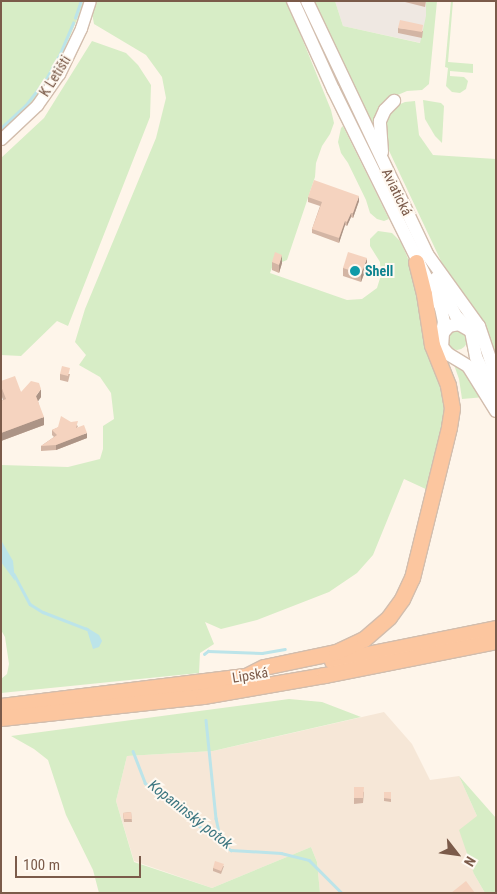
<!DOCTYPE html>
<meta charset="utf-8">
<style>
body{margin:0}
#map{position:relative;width:497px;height:894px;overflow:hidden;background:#fef5ea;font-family:"Roboto Condensed",sans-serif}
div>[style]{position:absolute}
.residential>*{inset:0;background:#f6e7d7}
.industrial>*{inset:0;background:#efe8e2}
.green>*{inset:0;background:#d7edc6}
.round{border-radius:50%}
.water>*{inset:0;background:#bce4e9}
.stream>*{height:2.5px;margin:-1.25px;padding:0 1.25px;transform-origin:1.25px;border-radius:1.25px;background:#bce4e9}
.roads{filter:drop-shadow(1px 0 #d2bdad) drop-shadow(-1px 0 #d2bdad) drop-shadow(0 1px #d2bdad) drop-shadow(0 -1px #d2bdad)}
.tertiary>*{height:11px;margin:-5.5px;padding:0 5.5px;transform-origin:5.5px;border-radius:5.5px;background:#fff}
.secondary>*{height:12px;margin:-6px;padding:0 6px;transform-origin:6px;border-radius:6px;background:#fff}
.trunk>*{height:15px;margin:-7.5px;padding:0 7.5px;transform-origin:7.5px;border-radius:7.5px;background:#fcc69f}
.wall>*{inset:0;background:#d3b5a4}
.shaded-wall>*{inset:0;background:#ac9486}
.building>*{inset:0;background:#f5d3bf}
.dots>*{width:14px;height:14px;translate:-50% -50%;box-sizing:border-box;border:2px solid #fff9f1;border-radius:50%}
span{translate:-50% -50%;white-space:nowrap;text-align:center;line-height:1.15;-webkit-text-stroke:4px #fff9f1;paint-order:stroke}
.street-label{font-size:14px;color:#7b5b4a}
.culture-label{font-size:14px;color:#0d838f;font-weight:700}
.left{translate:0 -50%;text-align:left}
.water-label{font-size:15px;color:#3c7680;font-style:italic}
.frame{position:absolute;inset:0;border:2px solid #7b5b4a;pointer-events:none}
.north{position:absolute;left:432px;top:829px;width:50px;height:50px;-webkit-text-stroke:4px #fff9f1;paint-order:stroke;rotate:120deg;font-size:14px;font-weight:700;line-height:20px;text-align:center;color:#7b5b4a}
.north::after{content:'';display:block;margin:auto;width:18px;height:22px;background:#7b5b4a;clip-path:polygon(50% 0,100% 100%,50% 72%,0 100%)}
.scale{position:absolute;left:15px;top:856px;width:126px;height:22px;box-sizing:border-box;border:2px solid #7b5b4a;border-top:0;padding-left:6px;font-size:15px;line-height:18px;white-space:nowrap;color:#7b5b4a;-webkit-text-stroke:4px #fff9f1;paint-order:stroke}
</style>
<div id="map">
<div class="residential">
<i style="clip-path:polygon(384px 712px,412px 744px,430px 780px,459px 776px,477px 816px,474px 874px,485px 893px,320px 893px,317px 862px,311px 847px,212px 888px,134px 861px,116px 801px,127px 756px,213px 751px)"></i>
</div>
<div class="industrial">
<i style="clip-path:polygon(335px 1px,437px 1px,421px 43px,343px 26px)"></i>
</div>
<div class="green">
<i style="clip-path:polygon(1px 1px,85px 1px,55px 71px,33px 102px,1px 133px)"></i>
<i style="clip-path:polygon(96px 1px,287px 1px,331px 110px,334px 123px,330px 134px,322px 146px,316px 163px,315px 177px,287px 260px,282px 262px,275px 259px,270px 273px,347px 300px,362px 299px,377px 288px,381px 275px,380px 262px,370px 246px,370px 239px,378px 231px,392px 233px,401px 242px,418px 282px,447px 398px,435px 468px,431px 468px,430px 473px,434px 474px,430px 491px,404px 479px,373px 555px,357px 573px,329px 592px,257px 620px,221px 629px,205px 622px,214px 644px,200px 653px,199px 673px,1px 693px,1px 679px,7px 674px,9px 664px,5px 637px,1px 630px,1px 465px,68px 467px,100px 459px,103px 449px,103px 426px,114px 419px,111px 393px,100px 377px,79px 365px,86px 355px,75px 342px,85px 309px,156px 138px,166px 98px,162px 77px,146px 55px,94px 24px,92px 13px)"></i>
<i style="clip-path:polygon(299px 1px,302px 1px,452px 319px,449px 320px,315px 41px)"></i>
<i style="clip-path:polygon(313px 1px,335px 1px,343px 26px,420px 43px,426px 16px,426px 1px,437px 1px,429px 84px,422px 90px,407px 91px,393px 97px,375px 133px)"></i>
<i style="clip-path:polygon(451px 1px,453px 1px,448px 62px,473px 64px,473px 73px,450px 71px,450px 76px,464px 77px,468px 81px,466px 89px,460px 93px,452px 92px,446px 86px,448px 68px,445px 67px)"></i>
<i style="clip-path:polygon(92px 41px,126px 53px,138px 65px,151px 85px,150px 117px,68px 326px,57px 321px,21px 356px,1px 355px,1px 158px,44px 118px)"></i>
<i style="clip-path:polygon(423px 100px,441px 103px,444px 106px,442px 143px,435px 136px,425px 119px)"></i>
<i style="clip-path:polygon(415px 101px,419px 135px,433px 155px,496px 159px,496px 361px,449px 278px,383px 138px,384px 121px,396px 106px,405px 102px)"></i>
<i style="clip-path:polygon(343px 126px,389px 219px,384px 221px,377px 219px,370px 213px,366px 200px,348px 163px,341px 153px,338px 142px,341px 128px)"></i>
<i class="round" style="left:447px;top:330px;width:20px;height:20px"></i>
<i style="clip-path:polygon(453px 362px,461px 364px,485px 397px,462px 399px,459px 379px)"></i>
<i style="clip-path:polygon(289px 699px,322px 702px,361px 717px,213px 751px,127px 756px,116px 801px,134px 862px,212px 888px,311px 847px,317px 862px,320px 893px,99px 893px,93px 870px,66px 815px,48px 760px,34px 749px,11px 736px)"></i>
<i style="clip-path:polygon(459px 776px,496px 818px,496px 893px,485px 893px,474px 874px,459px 830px,477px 816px)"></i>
</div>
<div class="water">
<i style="clip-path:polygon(1px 540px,13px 561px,15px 581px,1px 562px)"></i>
<i style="clip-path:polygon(86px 627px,99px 635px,102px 641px,99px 647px,93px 649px)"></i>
</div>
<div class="stream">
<i style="left:75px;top:18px;width:18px;rotate:-71deg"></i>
<i style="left:1px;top:128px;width:33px;rotate:-43deg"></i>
<i style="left:25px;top:106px;width:34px;rotate:-52deg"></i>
<i style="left:46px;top:79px;width:26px;rotate:-61deg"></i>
<i style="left:59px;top:56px;width:36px;rotate:-67deg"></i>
<i style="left:14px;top:574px;width:34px;rotate:62deg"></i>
<i style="left:30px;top:604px;width:15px;rotate:32deg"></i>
<i style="left:43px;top:612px;width:47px;rotate:21.1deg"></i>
<i style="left:204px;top:654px;width:5px;rotate:-37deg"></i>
<i style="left:208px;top:651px;width:54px;rotate:2.1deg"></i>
<i style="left:262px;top:653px;width:23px;rotate:-10deg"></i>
<i style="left:206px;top:720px;width:99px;rotate:84.2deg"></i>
<i style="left:216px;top:818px;width:25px;rotate:78deg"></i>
<i style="left:133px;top:751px;width:34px;rotate:69deg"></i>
<i style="left:145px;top:783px;width:98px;rotate:38.4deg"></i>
<i style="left:222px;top:844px;width:11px;rotate:34deg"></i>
<i style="left:231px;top:850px;width:50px;rotate:3.4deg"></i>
<i style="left:281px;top:853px;width:29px;rotate:14deg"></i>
<i style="left:309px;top:860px;width:47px;rotate:45deg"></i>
</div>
<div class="roads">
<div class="tertiary">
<i style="left:1px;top:139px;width:50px;rotate:-43.4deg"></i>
<i style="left:37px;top:105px;width:38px;rotate:-55deg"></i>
<i style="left:59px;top:74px;width:51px;rotate:-64.4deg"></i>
<i style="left:81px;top:28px;width:28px;rotate:-72deg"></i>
</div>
<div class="secondary">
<i style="left:293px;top:1px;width:97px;rotate:65.6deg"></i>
<i style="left:333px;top:89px;width:244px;rotate:63.7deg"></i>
<i style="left:441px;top:308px;width:14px;rotate:78deg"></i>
<i style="left:444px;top:322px;width:16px;rotate:101deg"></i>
<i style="left:307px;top:1px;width:280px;rotate:64.6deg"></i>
<i style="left:427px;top:254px;width:89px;rotate:54.2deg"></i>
<i style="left:479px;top:326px;width:53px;rotate:71.2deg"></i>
<i style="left:382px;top:152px;width:31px;rotate:-94deg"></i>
<i style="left:380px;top:121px;width:12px;rotate:-66deg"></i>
<i style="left:385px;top:110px;width:13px;rotate:-45deg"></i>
<i style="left:436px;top:278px;width:43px;rotate:62.2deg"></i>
<i style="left:456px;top:316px;width:17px;rotate:45deg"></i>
<i style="left:496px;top:398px;width:46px;rotate:-116deg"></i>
<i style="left:476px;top:357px;width:26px;rotate:-101deg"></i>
<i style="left:471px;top:331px;width:14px;rotate:-150deg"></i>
<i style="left:459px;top:324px;width:10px;rotate:169deg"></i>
<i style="left:449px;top:326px;width:9px;rotate:131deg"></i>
<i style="left:443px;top:333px;width:14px;rotate:94deg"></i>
<i style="left:442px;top:347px;width:9px;rotate:49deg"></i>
<i style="left:448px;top:354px;width:23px;rotate:31deg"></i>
<i style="left:468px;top:366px;width:53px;rotate:58.1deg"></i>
</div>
<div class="trunk">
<i style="left:332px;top:661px;width:167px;rotate:-11.4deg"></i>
<i style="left:244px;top:677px;width:22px;rotate:-27deg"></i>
<i style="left:264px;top:667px;width:74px;rotate:-11.8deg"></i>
<i style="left:336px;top:652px;width:31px;rotate:-25deg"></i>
<i style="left:364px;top:639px;width:33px;rotate:-41deg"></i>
<i style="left:389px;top:617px;width:22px;rotate:-54deg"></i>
<i style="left:402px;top:599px;width:23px;rotate:-65deg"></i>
<i style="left:412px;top:578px;width:155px;rotate:-76.2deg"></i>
<i style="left:449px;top:427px;width:19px;rotate:-81deg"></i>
<i style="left:452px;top:408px;width:23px;rotate:-100deg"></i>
<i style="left:448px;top:385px;width:43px;rotate:-111.8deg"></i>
<i style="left:432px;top:345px;width:52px;rotate:-98.9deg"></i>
<i style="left:424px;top:294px;width:33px;rotate:-104deg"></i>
<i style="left:1px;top:706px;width:254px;rotate:-7deg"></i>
<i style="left:1px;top:718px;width:203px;rotate:-6.2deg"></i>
<i style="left:203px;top:696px;width:124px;rotate:-9.8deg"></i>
<i style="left:325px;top:675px;width:174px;rotate:-11.2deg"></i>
</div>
</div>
<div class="wall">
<i style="clip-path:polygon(401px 1px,426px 1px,425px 7px)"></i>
<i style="clip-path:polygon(398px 28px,423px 31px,422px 38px,398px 33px)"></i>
<i style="clip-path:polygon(308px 197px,359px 201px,353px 218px,351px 217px,347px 226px,345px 225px,339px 243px,312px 233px,312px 229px,320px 206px,308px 202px)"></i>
<i style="clip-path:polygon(272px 262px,282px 263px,279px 273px,272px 270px)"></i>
<i style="clip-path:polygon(367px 266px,361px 282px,343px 276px,343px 268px)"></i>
<i style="clip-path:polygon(60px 374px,70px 374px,68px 382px,60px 380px)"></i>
<i style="clip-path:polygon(1px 381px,21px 392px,41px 397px,38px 401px,44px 425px,1px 441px,1px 401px,3px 400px,1px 394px)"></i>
<i style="clip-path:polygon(71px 422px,78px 426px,77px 428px,87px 438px,56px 450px,41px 451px,41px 446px,54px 437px,52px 435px,52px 430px)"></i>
<i style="clip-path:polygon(354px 787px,364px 792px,363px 803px,354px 804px)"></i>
<i style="clip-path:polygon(384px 792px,391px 792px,391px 802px,384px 801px)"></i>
<i style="clip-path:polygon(131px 812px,132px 822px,124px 822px,123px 813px)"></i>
<i style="clip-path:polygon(224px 866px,221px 874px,213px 871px,213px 868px)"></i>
</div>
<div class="shaded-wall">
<i style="clip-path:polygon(359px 196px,359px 201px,353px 218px,353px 213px)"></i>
<i style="clip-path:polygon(351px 213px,351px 217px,347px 226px,347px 222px)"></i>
<i style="clip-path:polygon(345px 221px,345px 225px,339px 243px,339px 238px)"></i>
<i style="clip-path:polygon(282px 255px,282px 263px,279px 273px,279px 265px)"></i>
<i style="clip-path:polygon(367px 258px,367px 266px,361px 282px,361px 274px)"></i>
<i style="clip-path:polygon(41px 389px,41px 397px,36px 404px,36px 396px)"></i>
<i style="clip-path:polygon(44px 417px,44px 425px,1px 441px,1px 433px)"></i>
<i style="clip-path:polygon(87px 433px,87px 438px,56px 450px,56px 445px)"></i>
</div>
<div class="building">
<i style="clip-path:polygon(400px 20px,423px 25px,422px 32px,398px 28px)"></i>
<i style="clip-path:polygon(314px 180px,359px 196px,353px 213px,351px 213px,347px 222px,345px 221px,339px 238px,312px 229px,322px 202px,308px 197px)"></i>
<i style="clip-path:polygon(275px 252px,282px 255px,279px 265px,272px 262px)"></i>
<i style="clip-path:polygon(348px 252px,367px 258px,361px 274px,343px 268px)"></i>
<i style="clip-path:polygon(62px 366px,70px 368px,68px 376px,60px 374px)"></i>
<i style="clip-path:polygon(15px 376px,21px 392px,31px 381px,39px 383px,41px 389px,36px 396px,44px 417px,1px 433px,1px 401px,6px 399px,1px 386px,1px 381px)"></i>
<i style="clip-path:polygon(61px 416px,71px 422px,78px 421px,76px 428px,84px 425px,87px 433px,56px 445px,41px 446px,57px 435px,52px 430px,58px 427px)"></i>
<i style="clip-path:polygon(354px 787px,364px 787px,363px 798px,354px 798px)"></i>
<i style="clip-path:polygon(384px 792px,391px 792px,391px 799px,384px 798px)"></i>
<i style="clip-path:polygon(131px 812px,132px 819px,124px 819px,123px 813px)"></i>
<i style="clip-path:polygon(215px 861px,224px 864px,221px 871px,213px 868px)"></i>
<i style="clip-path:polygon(466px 881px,475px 893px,451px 893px)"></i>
</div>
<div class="dots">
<i style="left:355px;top:271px;background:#0f9aa8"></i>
</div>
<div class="street-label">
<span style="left:55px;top:76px;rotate:-58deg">K Letišti</span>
<span style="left:397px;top:192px;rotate:64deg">Aviatická</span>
<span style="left:250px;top:675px;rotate:-9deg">Lipská</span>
</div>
<div class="culture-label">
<span class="left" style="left:365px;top:271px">Shell</span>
</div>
<div class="water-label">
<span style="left:190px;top:815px;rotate:38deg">Kopaninský potok</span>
</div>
<div class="frame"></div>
<div class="north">N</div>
<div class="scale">100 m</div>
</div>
